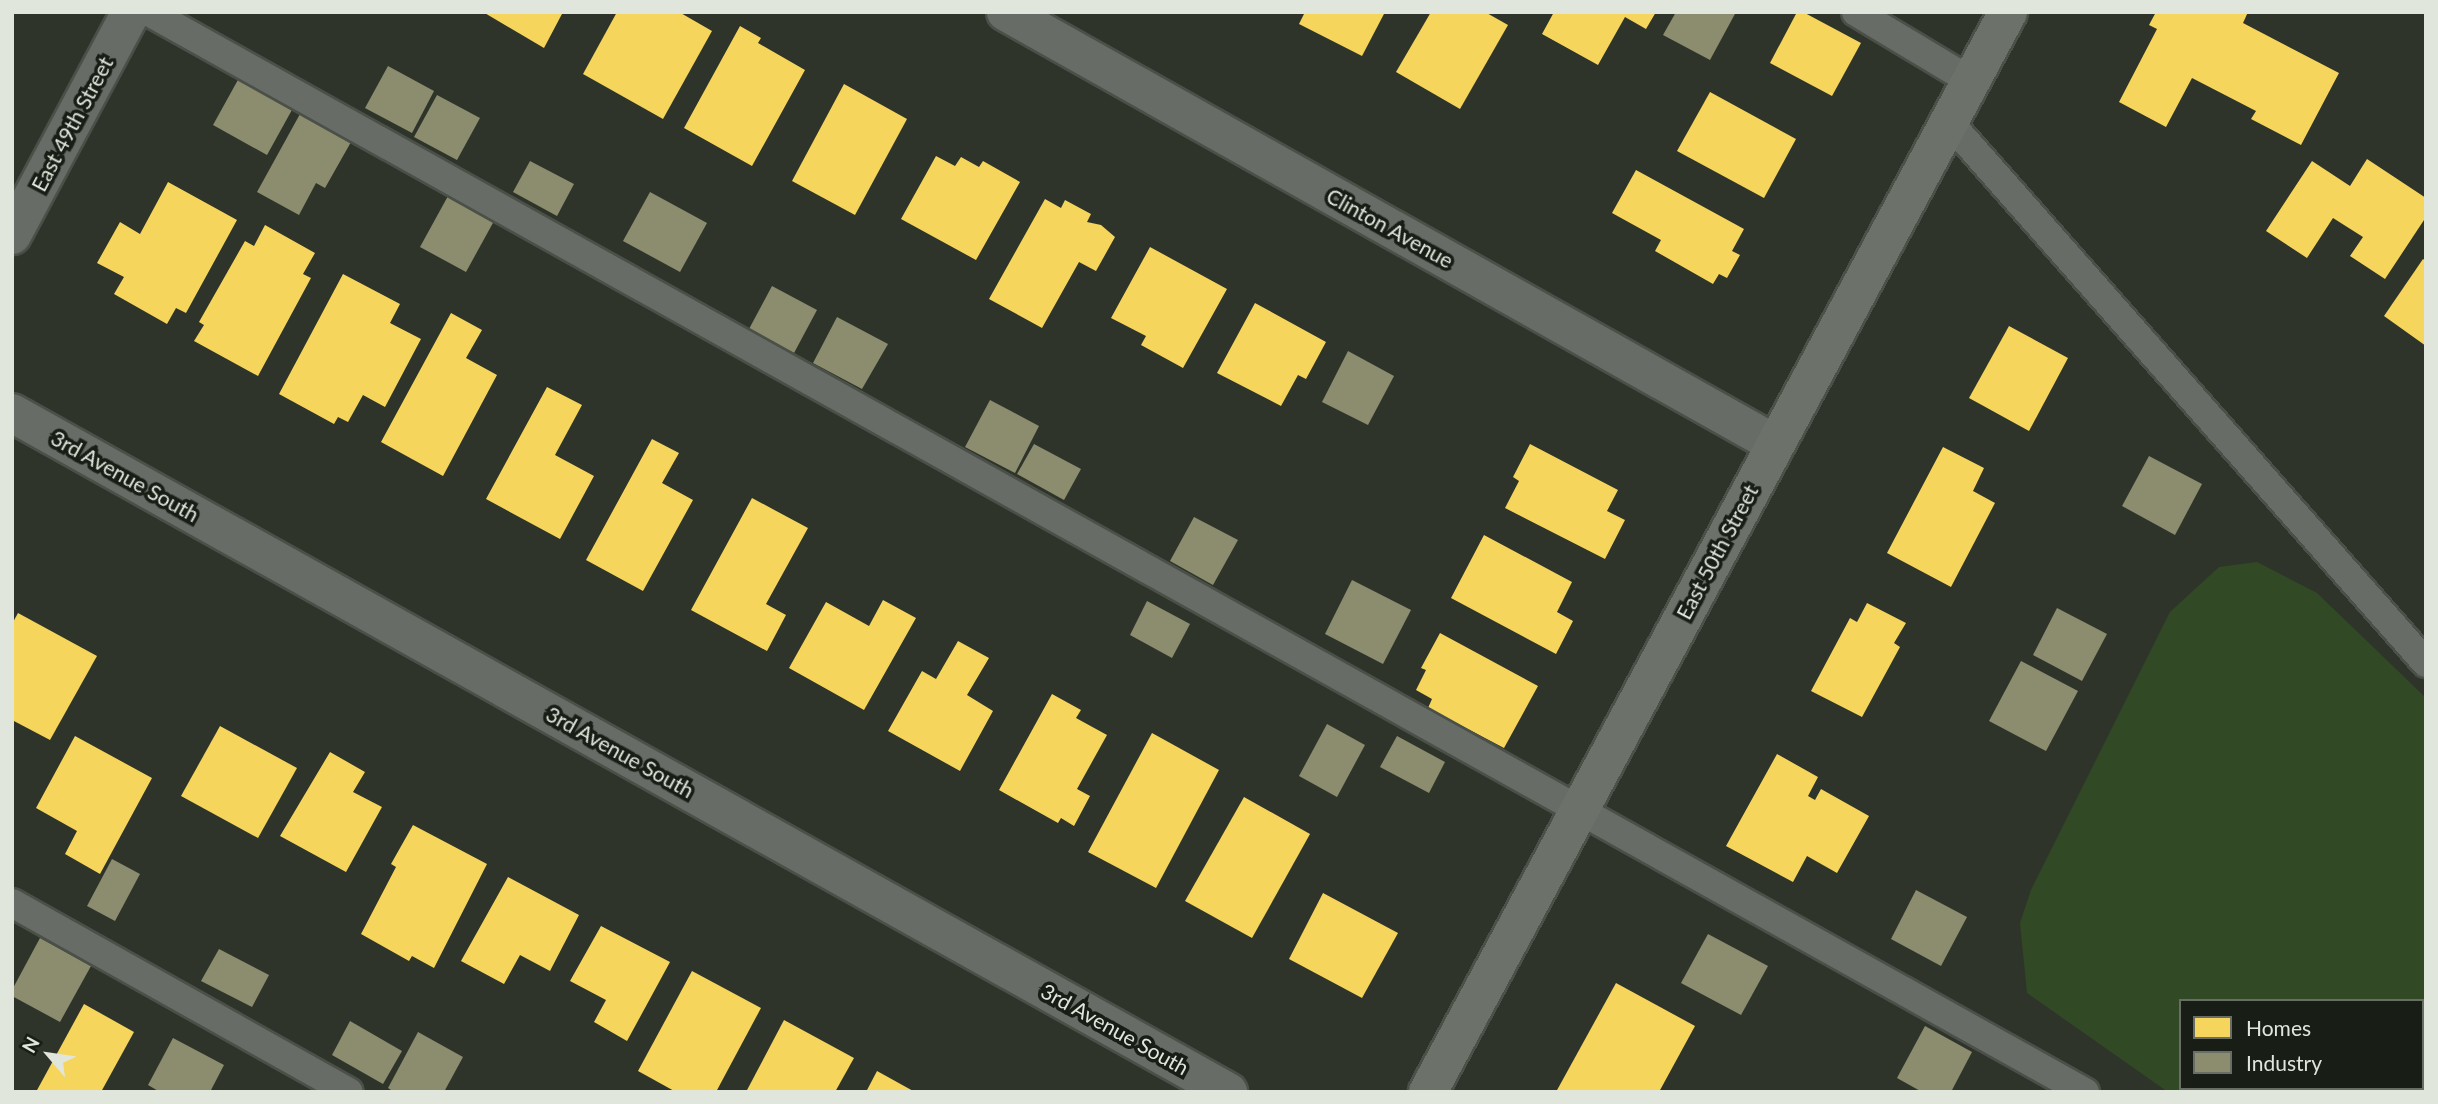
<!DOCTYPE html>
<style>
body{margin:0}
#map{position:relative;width:2438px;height:1104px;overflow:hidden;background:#2e342a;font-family:Lato,sans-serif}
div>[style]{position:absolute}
.green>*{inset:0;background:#324925}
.homes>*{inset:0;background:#f6d55c}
.industry>*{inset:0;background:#8c8c6e}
.roads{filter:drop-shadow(2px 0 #4b5048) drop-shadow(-2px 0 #4b5048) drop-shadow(0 2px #4b5048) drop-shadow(0 -2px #4b5048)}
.lane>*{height:28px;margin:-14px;padding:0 14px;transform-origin:14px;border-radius:14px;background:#686c66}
.street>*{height:38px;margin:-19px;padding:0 19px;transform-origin:19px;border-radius:19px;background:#686c66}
.secondary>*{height:38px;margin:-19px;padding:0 19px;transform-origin:19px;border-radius:19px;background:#6c7169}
span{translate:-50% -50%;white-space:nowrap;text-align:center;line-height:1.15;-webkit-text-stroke:7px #181d16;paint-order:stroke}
.street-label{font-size:21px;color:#e0e6dc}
.frame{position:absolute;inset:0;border:14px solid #e0e6dc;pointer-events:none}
.legend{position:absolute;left:2179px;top:999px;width:245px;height:91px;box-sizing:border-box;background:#181d16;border:2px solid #686d65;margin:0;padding:9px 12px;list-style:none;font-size:21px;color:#e0e6dc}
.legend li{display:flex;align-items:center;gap:14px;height:35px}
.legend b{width:35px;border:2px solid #686d65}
.north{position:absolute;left:14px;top:1020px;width:70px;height:70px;-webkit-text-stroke:5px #181d16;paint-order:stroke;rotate:299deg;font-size:19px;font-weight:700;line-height:28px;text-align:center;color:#e0e6dc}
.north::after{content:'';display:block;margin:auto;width:24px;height:32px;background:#e0e6dc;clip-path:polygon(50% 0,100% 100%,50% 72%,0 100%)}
</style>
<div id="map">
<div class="green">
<i style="clip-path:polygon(evenodd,2257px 562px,2317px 593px,2426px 698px,2426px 1092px,2168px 1092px,2027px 993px,2020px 923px,2031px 890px,2170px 612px,2219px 567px,2257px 562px,2181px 1001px,2422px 1001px,2422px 1088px,2181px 1088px,2181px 1001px)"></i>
</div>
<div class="homes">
<i style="clip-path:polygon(483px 12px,563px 12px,544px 48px)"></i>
<i style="clip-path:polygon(617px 12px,679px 12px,712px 31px,663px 119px,583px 74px)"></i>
<i style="clip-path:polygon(1305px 12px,1385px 12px,1362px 56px,1299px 24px)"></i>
<i style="clip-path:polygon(1431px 12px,1485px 12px,1508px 25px,1460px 109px,1396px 72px)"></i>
<i style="clip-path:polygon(1554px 12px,1656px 12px,1646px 29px,1625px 17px,1598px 65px,1542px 34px)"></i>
<i style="clip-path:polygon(1797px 12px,1803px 12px,1861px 43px,1832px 96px,1770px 63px)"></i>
<i style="clip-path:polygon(2156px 12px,2248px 12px,2243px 23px,2339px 73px,2301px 145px,2251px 119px,2256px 111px,2192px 78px,2166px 127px,2119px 102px,2157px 29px,2149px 25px)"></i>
<i style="clip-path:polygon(740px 26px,761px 38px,758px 43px,805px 70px,752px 166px,684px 128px)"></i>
<i style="clip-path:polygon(844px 84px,907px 119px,855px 215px,792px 181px)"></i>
<i style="clip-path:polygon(1710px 92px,1796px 139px,1764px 198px,1677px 151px)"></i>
<i style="clip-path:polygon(936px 156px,955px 166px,961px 157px,979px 167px,983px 161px,1020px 182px,976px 260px,901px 219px)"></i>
<i style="clip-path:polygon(2367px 159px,2426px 198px,2426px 217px,2385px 279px,2350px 256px,2363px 237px,2333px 218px,2307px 258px,2266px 231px,2312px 161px,2350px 186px)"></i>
<i style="clip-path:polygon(1636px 170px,1744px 229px,1732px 251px,1740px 255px,1727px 278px,1719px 274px,1713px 284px,1655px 251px,1661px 240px,1612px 213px)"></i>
<i style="clip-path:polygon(168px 182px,237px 220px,186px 313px,176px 308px,167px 324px,114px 294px,124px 277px,97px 263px,120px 222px,140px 234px)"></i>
<i style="clip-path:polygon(1045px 199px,1061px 208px,1065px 200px,1091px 214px,1087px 222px,1101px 225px,1115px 237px,1096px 271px,1079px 262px,1042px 328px,989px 299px)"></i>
<i style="clip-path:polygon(265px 225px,315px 253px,303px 274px,311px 278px,258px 376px,194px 341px,204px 325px,199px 322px,245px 241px,254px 246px)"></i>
<i style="clip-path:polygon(1150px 247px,1227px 289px,1183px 368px,1141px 345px,1146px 336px,1111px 318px)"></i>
<i style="clip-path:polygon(2423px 259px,2426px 261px,2426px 346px,2384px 316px)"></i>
<i style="clip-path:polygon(343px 274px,400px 304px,390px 323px,421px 339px,385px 407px,363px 395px,348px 422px,338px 417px,334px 424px,279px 394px)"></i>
<i style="clip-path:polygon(1255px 303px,1326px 342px,1306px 379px,1298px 375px,1281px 406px,1217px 373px)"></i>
<i style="clip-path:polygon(451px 313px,482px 330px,466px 358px,497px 375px,443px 476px,381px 442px)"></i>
<i style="clip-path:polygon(2009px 326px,2068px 358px,2029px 431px,1969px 398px)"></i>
<i style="clip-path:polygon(547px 387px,582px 405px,555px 455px,594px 476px,560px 539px,486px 499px)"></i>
<i style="clip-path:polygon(652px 439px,679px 453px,662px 483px,693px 500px,643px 591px,586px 560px)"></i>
<i style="clip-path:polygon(1530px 444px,1618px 490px,1607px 511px,1625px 520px,1605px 559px,1505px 508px,1519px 481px,1513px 477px)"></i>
<i style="clip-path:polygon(1943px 447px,1984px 468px,1973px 491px,1995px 503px,1951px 587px,1887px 553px)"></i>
<i style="clip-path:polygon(752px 498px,808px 528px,766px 604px,786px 615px,767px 651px,691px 610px)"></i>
<i style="clip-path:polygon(1484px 535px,1572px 582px,1557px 612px,1573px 621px,1556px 654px,1451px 598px)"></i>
<i style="clip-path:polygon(883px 600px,916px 618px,864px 710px,789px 668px,826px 602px,869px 626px)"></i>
<i style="clip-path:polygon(1867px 603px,1906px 623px,1894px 643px,1900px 647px,1862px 717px,1811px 691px,1850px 618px,1857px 622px)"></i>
<i style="clip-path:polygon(18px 613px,97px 656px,50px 740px,12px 720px,12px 624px)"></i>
<i style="clip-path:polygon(1440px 633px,1538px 686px,1504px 748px,1428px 708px,1432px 699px,1416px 690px,1426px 670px,1421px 668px)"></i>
<i style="clip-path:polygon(958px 641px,989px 658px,967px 695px,993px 711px,960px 771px,888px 731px,922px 671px,936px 679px)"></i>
<i style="clip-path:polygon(1052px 694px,1081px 710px,1076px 718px,1107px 735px,1077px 789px,1090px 796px,1074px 826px,1061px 818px,1058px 823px,999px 790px)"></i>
<i style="clip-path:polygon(220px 726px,297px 768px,258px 838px,181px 796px)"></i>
<i style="clip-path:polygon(1152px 733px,1219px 770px,1156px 888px,1088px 852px)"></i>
<i style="clip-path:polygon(75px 736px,152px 778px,100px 874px,65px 854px,77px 831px,36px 808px)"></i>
<i style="clip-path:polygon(330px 752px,365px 772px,353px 792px,382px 807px,346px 872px,280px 836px)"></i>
<i style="clip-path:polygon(1777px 754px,1818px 777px,1808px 796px,1815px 800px,1821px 789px,1869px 816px,1837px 873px,1807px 856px,1793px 882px,1726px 846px)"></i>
<i style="clip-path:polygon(1244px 797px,1310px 834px,1252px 938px,1185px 901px)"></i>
<i style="clip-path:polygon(413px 825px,487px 864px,434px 968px,412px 956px,409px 961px,361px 934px,396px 867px,391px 864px)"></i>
<i style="clip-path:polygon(508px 877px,579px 915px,550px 971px,520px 955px,504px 984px,461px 961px)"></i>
<i style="clip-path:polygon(1323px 893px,1398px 933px,1362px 998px,1289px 959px)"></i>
<i style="clip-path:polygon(601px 926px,670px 962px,627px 1041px,594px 1022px,606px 1000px,570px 981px)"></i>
<i style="clip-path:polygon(692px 971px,761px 1008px,716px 1092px,676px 1092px,638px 1071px)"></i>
<i style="clip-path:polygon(1616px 983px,1695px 1026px,1659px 1092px,1556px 1092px)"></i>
<i style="clip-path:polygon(84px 1004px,134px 1032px,101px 1092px,36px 1092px)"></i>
<i style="clip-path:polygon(784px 1020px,854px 1058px,835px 1092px,746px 1092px)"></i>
<i style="clip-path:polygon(877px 1071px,915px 1092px,866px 1092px)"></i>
</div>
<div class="industry">
<i style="clip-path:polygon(1676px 12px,1736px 12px,1710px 60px,1663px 35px)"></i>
<i style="clip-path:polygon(388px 66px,434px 91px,412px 133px,365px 108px)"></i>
<i style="clip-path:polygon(239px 78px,293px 108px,267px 155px,213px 125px)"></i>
<i style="clip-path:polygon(437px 95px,480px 118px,457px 160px,414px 137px)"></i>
<i style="clip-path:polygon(300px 114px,351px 142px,325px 188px,316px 183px,299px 215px,257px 192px)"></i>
<i style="clip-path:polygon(530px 161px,574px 184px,557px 216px,513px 192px)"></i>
<i style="clip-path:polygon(650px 192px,707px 223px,680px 272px,623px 241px)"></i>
<i style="clip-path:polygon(448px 196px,494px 221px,466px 272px,420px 247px)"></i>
<i style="clip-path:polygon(772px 286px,817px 310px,794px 353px,749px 329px)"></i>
<i style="clip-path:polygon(837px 317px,888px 344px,862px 389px,813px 363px)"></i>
<i style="clip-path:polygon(1348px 351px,1394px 376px,1368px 425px,1322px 402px)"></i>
<i style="clip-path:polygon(990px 400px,1039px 426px,1015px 473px,965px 447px)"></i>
<i style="clip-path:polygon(1034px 444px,1081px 469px,1064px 500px,1017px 474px)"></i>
<i style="clip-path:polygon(2149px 456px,2202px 484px,2175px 535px,2122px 506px)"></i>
<i style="clip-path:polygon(1194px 517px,1238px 540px,1213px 585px,1170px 561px)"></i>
<i style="clip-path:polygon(1352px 580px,1411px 610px,1383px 664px,1325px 634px)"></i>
<i style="clip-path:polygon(1147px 601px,1190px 624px,1172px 658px,1130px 635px)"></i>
<i style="clip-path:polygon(2057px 608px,2107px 634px,2082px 681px,2033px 655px)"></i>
<i style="clip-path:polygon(2021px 661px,2078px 691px,2046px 751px,1989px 721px)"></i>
<i style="clip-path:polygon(1327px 724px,1365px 745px,1337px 797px,1299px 776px)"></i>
<i style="clip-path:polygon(1397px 736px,1445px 762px,1429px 793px,1380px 767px)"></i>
<i style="clip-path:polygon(112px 859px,140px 874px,115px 921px,87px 906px)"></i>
<i style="clip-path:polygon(1916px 890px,1967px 917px,1941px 966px,1891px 939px)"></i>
<i style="clip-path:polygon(1708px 934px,1768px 966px,1741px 1015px,1681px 983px)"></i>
<i style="clip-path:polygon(40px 938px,91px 966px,60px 1022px,12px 996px,12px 990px)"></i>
<i style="clip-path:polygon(219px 949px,269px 975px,252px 1007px,201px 981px)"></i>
<i style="clip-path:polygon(350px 1021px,402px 1051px,383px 1084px,332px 1055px)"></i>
<i style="clip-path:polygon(1925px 1026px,1972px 1052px,1951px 1092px,1922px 1092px,1897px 1078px)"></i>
<i style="clip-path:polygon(418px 1032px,463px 1057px,444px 1092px,394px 1092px,388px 1088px)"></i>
<i style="clip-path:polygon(173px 1038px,224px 1065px,210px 1092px,160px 1092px,148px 1085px)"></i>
</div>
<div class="roads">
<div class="lane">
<i style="left:149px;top:12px;width:2217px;rotate:29.16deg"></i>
<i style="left:1856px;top:12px;width:134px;rotate:31deg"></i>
<i style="left:1949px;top:122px;width:721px;rotate:48.6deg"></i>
<i style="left:12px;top:903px;width:386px;rotate:29.3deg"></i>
</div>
<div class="street">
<i style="left:1006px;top:12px;width:882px;rotate:29.33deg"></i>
<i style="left:12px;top:235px;width:253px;rotate:-61.9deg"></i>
<i style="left:12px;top:413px;width:1393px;rotate:29.18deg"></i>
</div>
<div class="secondary">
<i style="left:1428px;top:1092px;width:1226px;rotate:-61.76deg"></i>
</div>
</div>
<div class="street-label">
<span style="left:72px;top:124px;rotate:-62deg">East 49th Street</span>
<span style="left:1390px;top:228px;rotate:29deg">Clinton Avenue</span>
<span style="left:125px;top:476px;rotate:29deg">3rd Avenue South</span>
<span style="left:1717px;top:552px;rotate:-62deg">East 50th Street</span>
<span style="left:620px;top:752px;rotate:29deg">3rd Avenue South</span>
<span style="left:1115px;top:1029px;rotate:29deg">3rd Avenue South</span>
</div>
<div class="frame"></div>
<ul class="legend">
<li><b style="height:19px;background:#f6d55c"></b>Homes</li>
<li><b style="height:19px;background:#8c8c6e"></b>Industry</li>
</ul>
<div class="north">N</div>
</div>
